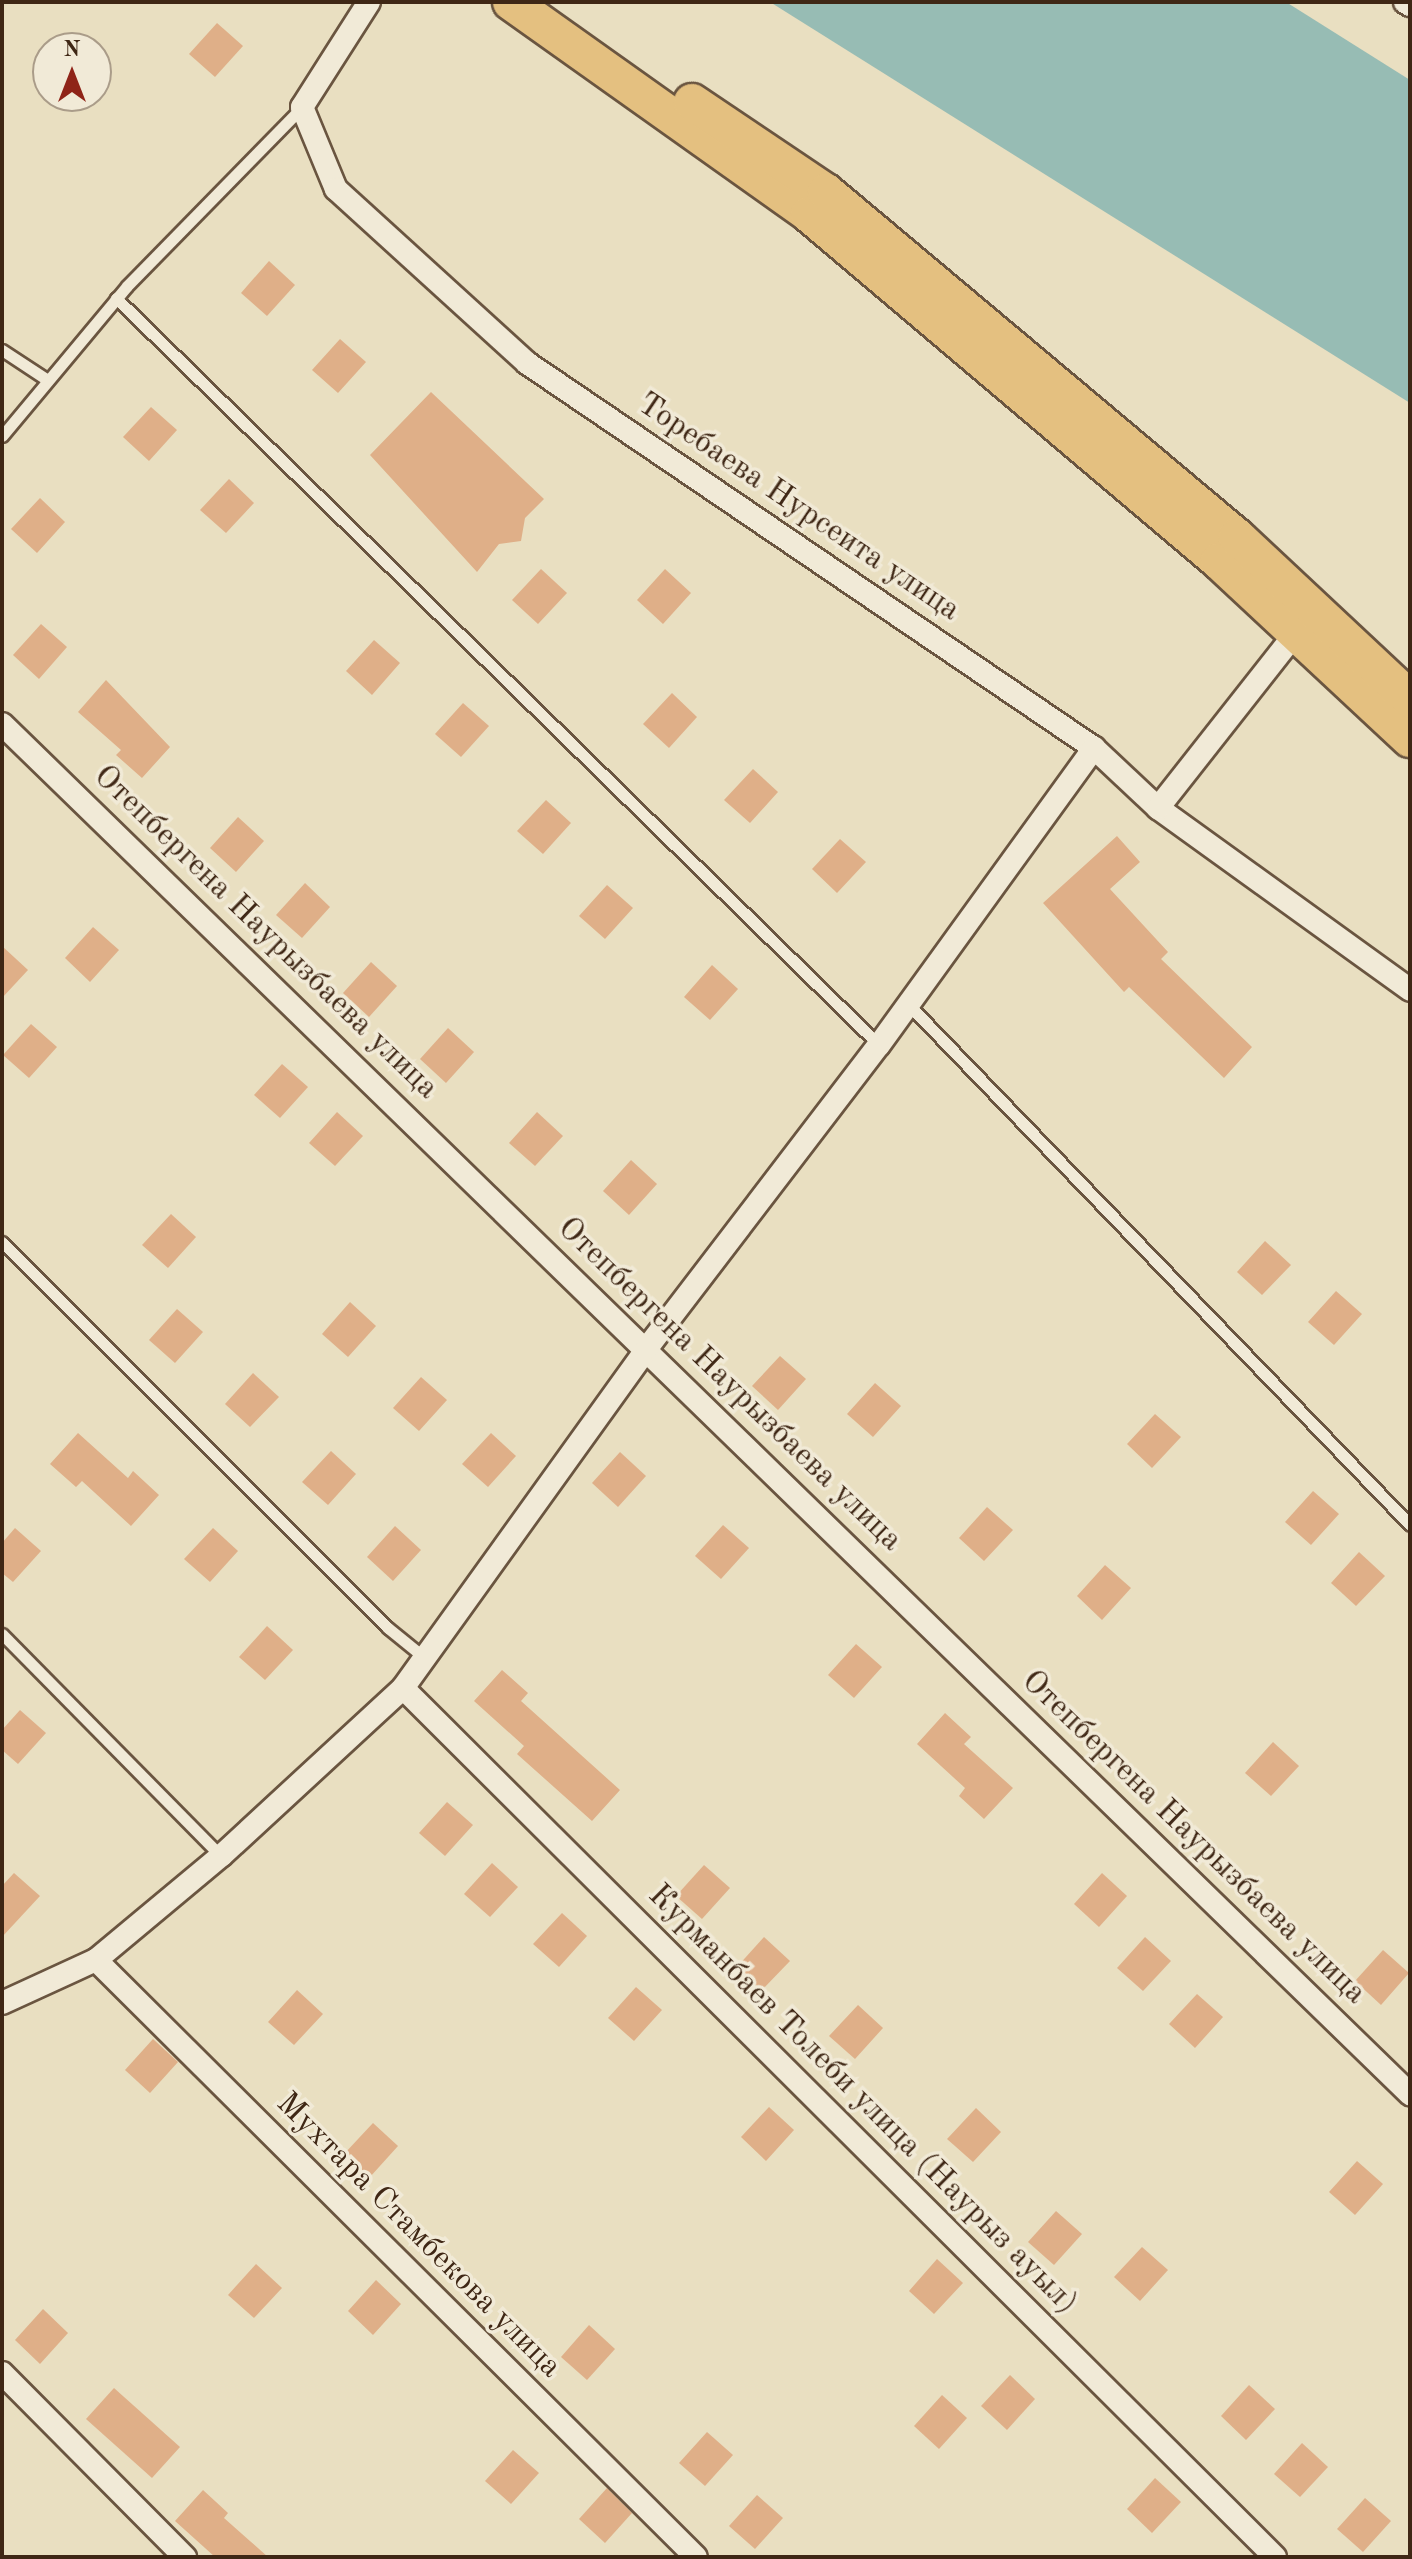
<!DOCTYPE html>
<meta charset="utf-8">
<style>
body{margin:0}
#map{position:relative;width:1412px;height:2559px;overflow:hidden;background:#e9dfc1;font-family:"Old Standard TT",serif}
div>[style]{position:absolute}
.water>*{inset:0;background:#97bcb4}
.building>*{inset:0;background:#dfaf88}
.roads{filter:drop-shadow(2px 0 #6a5540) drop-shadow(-2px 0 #6a5540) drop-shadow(0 2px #6a5540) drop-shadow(0 -2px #6a5540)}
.service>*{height:11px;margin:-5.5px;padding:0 5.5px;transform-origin:5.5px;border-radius:5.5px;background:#f1ead7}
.minor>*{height:22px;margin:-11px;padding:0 11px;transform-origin:11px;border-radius:11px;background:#f1ead7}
.trunk>*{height:36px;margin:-18px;padding:0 18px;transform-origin:18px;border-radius:18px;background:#e4c080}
span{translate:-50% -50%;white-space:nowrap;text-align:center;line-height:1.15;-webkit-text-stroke:7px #f1ead7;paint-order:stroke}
.street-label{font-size:32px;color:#3f2715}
.frame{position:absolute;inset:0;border:4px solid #3f2715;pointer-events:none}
.north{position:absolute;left:32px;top:32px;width:80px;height:80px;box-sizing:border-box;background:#f1ead7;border:2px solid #aa9c89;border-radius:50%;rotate:0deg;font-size:22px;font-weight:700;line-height:32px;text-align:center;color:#3f2715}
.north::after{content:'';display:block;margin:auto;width:28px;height:36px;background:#8f2418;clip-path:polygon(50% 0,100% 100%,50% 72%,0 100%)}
</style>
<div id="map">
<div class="water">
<i style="clip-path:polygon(770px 2px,1286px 2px,1410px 80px,1410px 403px)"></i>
</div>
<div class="building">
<i style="clip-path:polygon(217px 23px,243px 46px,215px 77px,189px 54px)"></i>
<i style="clip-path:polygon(269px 261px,295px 285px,267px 316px,241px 293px)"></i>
<i style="clip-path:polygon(340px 339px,366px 362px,338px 393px,312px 370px)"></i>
<i style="clip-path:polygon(431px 392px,544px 499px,525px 518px,521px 541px,499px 544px,477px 572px,370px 455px)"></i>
<i style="clip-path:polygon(151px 407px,177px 430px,149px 461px,123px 437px)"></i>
<i style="clip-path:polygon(229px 479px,254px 503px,226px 533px,200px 510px)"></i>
<i style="clip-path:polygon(40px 498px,65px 522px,37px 553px,11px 529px)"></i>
<i style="clip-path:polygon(541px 569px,567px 593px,538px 624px,512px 600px)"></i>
<i style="clip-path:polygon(665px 569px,691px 593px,663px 624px,637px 600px)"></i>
<i style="clip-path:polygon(41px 624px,67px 647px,39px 679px,13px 655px)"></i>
<i style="clip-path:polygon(374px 640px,400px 663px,372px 695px,346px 671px)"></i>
<i style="clip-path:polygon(106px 680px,170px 747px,142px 778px,116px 755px,121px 750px,78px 712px)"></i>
<i style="clip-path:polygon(672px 693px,697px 717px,669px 748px,643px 724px)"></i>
<i style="clip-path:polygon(463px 703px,489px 726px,461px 757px,435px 734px)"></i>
<i style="clip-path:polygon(753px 769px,778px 792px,750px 823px,724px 800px)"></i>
<i style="clip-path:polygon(546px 800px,571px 823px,543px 854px,517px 831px)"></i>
<i style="clip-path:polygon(238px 817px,264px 841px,236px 872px,210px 848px)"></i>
<i style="clip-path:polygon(1117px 836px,1140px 862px,1110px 889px,1168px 952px,1161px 959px,1252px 1047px,1224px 1078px,1129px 987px,1124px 992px,1043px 903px)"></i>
<i style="clip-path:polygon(840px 839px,866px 862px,837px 893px,812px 869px)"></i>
<i style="clip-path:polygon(305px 883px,330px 907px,302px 938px,276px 915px)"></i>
<i style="clip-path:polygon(607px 885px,633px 908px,605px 939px,579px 916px)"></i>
<i style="clip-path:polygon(93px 927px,119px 950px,90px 982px,65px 958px)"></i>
<i style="clip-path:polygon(2px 946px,28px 970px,2px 998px)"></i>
<i style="clip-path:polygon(371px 962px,397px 986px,369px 1017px,343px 993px)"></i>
<i style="clip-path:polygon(712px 965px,738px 989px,710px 1020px,684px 997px)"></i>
<i style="clip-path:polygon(31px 1024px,57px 1047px,29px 1078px,3px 1055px)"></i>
<i style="clip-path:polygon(448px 1028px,474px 1052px,446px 1083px,420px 1059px)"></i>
<i style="clip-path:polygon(282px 1064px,308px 1087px,280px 1118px,254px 1095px)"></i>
<i style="clip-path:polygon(337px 1112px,363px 1136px,335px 1166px,309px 1143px)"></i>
<i style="clip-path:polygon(537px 1112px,563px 1136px,535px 1166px,509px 1143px)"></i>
<i style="clip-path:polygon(631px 1160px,657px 1184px,629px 1215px,603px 1191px)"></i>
<i style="clip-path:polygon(171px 1214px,196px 1237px,168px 1268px,142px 1245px)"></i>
<i style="clip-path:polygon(1265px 1241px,1291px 1265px,1262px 1295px,1237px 1272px)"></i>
<i style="clip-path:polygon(1336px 1291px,1362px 1314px,1334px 1345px,1308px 1322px)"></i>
<i style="clip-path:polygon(350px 1302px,376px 1326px,348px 1357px,322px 1334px)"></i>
<i style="clip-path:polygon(177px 1309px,203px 1332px,175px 1363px,149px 1340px)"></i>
<i style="clip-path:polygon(780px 1356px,806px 1379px,778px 1410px,752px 1386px)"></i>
<i style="clip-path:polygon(253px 1373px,279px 1397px,250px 1427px,225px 1404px)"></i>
<i style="clip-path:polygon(421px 1377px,447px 1400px,419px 1431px,393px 1408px)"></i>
<i style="clip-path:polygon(875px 1383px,901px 1406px,873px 1437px,847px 1414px)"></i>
<i style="clip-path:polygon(1155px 1414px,1181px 1437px,1152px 1468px,1127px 1444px)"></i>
<i style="clip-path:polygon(78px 1433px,128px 1478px,133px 1471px,159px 1495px,131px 1526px,82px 1481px,76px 1487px,50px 1464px)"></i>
<i style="clip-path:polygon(491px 1433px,516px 1456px,488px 1487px,462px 1464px)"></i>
<i style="clip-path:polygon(331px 1451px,356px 1474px,328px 1505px,302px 1482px)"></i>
<i style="clip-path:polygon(620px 1452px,646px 1476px,618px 1507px,592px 1483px)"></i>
<i style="clip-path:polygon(1313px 1491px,1339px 1514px,1311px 1545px,1285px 1522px)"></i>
<i style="clip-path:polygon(987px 1507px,1013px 1530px,984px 1561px,959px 1538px)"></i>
<i style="clip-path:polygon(723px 1525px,749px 1548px,721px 1579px,695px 1556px)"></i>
<i style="clip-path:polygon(395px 1526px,421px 1550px,393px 1581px,367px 1557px)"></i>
<i style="clip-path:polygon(15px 1528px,41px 1551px,13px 1582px,2px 1573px,2px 1543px)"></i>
<i style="clip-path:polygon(213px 1528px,238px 1551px,210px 1582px,184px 1559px)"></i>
<i style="clip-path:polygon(1359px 1552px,1385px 1576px,1356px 1606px,1331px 1583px)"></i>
<i style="clip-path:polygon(1105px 1565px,1131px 1588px,1102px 1620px,1077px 1596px)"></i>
<i style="clip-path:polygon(267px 1626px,293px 1650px,265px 1680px,239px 1657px)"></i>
<i style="clip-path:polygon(856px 1644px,882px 1667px,854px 1698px,828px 1675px)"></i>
<i style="clip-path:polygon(502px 1670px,528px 1693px,521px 1701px,620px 1790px,592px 1821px,517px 1754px,524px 1746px,474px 1701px)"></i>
<i style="clip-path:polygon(20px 1710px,46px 1733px,18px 1764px,2px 1750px,2px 1730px)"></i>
<i style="clip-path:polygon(945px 1713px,971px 1737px,964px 1744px,1013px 1788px,984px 1819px,959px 1796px,965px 1788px,917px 1744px)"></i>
<i style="clip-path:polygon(1273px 1742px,1299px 1766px,1271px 1796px,1245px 1773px)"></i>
<i style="clip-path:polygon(447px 1802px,473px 1825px,445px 1856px,419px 1833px)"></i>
<i style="clip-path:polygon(492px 1863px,518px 1887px,490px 1917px,464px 1894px)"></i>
<i style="clip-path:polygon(704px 1865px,730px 1888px,702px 1919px,676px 1896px)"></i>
<i style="clip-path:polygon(14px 1873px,40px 1896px,2px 1937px,2px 1886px)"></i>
<i style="clip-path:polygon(1102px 1873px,1127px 1896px,1099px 1927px,1074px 1904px)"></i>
<i style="clip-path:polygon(562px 1913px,587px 1936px,559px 1967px,533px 1944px)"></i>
<i style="clip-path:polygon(764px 1937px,790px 1961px,761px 1991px,736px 1968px)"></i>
<i style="clip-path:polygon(1145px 1937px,1171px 1961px,1143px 1991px,1117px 1968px)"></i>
<i style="clip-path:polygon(1383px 1950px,1409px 1973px,1381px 2005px,1355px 1981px)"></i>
<i style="clip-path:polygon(636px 1987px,662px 2010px,634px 2041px,608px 2018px)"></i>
<i style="clip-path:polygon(297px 1990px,323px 2014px,294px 2045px,268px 2022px)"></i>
<i style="clip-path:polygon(1197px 1994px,1223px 2017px,1195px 2048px,1169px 2024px)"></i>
<i style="clip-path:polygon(858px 2005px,883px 2028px,855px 2059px,829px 2036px)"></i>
<i style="clip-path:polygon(153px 2039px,178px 2062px,150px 2093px,125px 2070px)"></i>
<i style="clip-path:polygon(769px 2107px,794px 2130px,766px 2161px,741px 2137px)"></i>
<i style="clip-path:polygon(976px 2108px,1001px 2132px,973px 2162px,947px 2139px)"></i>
<i style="clip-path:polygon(373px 2123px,398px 2146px,370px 2177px,344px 2154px)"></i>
<i style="clip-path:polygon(1357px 2161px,1383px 2184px,1355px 2215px,1329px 2192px)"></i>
<i style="clip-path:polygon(1056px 2211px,1082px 2234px,1054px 2265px,1028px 2242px)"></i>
<i style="clip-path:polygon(1142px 2247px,1168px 2270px,1140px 2301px,1114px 2277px)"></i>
<i style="clip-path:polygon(937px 2259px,963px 2283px,934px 2314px,909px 2291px)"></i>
<i style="clip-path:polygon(256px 2264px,282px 2288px,254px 2318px,228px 2295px)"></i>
<i style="clip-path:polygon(376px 2280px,401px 2304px,373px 2335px,348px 2311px)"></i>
<i style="clip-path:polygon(43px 2309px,68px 2333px,40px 2364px,15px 2340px)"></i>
<i style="clip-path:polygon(589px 2325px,615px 2349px,587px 2380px,561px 2357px)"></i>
<i style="clip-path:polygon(1010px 2375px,1035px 2399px,1007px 2430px,981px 2406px)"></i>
<i style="clip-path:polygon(1249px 2385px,1275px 2409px,1246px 2440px,1221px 2416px)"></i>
<i style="clip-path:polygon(114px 2388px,180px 2447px,152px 2478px,86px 2419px)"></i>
<i style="clip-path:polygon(942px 2395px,967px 2418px,939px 2449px,914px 2426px)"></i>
<i style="clip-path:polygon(707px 2432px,733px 2455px,705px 2486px,679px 2463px)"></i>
<i style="clip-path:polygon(1302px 2443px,1328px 2467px,1300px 2497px,1274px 2474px)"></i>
<i style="clip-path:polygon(513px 2450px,539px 2473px,511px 2504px,485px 2481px)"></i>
<i style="clip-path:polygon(1155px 2478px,1181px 2502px,1152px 2533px,1127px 2509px)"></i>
<i style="clip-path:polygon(607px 2488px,632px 2513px,605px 2543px,579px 2519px)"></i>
<i style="clip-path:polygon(203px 2490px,228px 2513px,224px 2518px,268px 2557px,215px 2557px,175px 2521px)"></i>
<i style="clip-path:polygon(757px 2495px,783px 2518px,755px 2549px,729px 2526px)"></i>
<i style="clip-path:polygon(1365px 2498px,1391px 2521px,1363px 2552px,1337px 2529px)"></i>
</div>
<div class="roads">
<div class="service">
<i style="left:116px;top:298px;width:1068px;rotate:44.39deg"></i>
<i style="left:2px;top:350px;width:53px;rotate:33.4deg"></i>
<i style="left:2px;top:436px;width:195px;rotate:-50.2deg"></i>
<i style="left:127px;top:286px;width:250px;rotate:-45.6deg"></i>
<i style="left:908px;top:1004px;width:723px;rotate:46.06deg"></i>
<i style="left:2px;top:1242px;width:546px;rotate:45deg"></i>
<i style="left:388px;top:1628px;width:48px;rotate:39deg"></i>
<i style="left:2px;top:1634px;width:312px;rotate:45.4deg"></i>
</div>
<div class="minor">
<i style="left:369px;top:2px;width:125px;rotate:122.5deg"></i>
<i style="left:302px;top:107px;width:89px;rotate:67.5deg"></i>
<i style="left:336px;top:189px;width:258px;rotate:42.3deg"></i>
<i style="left:527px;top:363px;width:685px;rotate:34.18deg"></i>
<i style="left:1094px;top:748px;width:88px;rotate:43.2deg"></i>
<i style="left:1158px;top:808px;width:311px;rotate:35.8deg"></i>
<i style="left:1405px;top:2px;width:6px;rotate:31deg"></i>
<i style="left:2px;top:724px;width:1965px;rotate:44.22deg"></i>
<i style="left:1158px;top:808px;width:233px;rotate:-51.8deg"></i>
<i style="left:403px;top:1688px;width:1231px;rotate:44.9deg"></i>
<i style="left:96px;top:1960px;width:846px;rotate:44.86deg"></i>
<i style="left:2px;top:2003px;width:103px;rotate:-24.6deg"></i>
<i style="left:96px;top:1960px;width:163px;rotate:-39.8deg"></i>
<i style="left:221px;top:1856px;width:248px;rotate:-42.7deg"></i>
<i style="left:403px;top:1688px;width:418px;rotate:-54.3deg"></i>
<i style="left:647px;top:1348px;width:382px;rotate:-52.6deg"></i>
<i style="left:879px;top:1045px;width:367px;rotate:-54.1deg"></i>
<i style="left:2px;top:2373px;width:260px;rotate:45.2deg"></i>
</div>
<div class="trunk">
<i style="left:511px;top:2px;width:366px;rotate:35.4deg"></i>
<i style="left:809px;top:214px;width:537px;rotate:40.24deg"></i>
<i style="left:1219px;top:561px;width:261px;rotate:43deg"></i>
<i style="left:692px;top:102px;width:161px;rotate:33.9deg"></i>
<i style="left:826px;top:192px;width:537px;rotate:40.01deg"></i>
<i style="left:1237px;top:537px;width:237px;rotate:43.1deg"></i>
</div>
</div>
<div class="street-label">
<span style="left:798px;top:508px;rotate:34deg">Торебаева Нурсеита улица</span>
<span style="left:265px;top:933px;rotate:44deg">Отепбергена Наурызбаева улица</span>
<span style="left:729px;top:1385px;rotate:44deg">Отепбергена Наурызбаева улица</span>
<span style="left:1193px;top:1838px;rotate:44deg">Отепбергена Наурызбаева улица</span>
<span style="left:862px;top:2100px;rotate:45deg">Курманбаев Толеби улица (Наурыз ауыл)</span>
<span style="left:418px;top:2236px;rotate:45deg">Мухтара Стамбекова улица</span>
</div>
<div class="frame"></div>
<div class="north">N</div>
</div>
